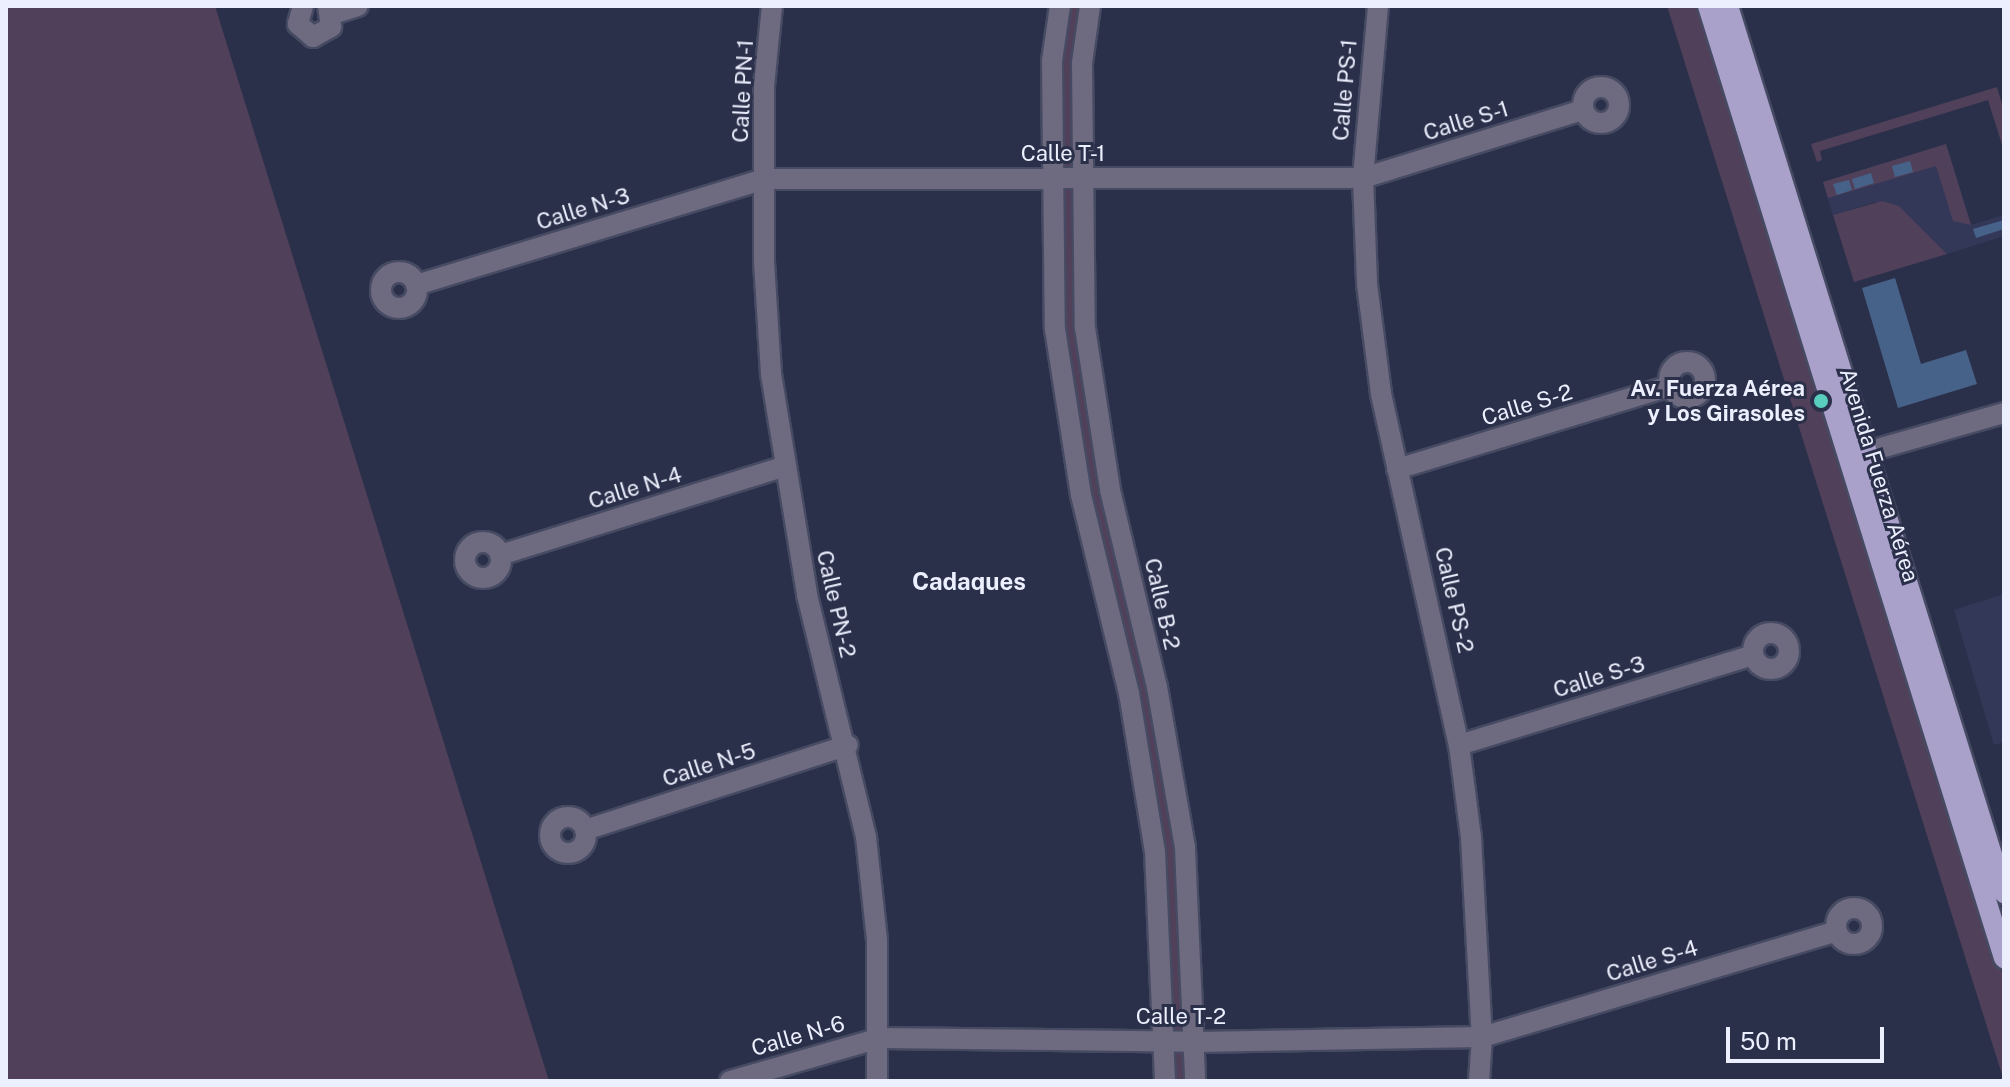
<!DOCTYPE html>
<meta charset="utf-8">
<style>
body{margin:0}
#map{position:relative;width:2010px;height:1087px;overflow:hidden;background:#2b304a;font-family:"Public Sans",sans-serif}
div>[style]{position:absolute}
.built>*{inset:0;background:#333859}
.green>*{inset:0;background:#50405a}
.building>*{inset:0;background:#476289}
.roads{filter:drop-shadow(2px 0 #464b63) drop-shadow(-2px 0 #464b63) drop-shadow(0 2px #464b63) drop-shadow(0 -2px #464b63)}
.street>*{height:20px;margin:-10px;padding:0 10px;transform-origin:10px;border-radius:10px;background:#6e6a7f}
.street>.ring{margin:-10px;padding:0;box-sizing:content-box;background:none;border:20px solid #6e6a7f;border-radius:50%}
.primary>*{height:20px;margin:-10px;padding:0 10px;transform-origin:10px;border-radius:10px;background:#aaa1cb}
.dots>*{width:22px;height:22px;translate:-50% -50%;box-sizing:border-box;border:4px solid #2b304a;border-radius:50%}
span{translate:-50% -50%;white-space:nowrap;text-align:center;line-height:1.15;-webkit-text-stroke:6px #2b304a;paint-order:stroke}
.street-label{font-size:22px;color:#eceffd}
.poi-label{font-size:22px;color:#eceffd;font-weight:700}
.right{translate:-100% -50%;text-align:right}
.neighbourhood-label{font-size:24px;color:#eceffd;font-weight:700}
.frame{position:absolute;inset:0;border:8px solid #eceffd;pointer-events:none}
.scale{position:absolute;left:1726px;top:1027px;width:158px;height:36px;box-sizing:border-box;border:4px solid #eceffd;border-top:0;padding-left:10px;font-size:24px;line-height:28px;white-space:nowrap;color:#eceffd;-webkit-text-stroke:6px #2b304a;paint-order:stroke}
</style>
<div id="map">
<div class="built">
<i style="clip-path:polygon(1946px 144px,1971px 225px,2004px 215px,2004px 236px,1947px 254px,1899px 206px,1875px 202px,1833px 215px,1823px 182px)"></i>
<i style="clip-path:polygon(2004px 594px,2004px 742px,1994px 745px,1954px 610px)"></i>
</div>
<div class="green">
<i style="clip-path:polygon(6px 6px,215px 6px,549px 1081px,6px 1081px)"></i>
<i style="clip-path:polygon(1060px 6px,1090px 6px,1085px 328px,1185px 848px,1195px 1081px,1165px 1081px,1155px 851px,1055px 329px)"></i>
<i style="clip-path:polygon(1667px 6px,1701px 6px,2004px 979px,2004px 1081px)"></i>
<i style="clip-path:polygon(1997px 87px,2004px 111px,2004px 151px,1988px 100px,1820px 151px,1822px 160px,1817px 162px,1811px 144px)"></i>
<i style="clip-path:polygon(1946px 144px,1971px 225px,1953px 221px,1936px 166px,1828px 198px,1823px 182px)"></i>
<i style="clip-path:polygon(1882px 201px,1899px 206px,1947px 254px,1854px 282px,1833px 215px)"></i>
</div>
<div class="building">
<i style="clip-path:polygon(1910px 161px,1913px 172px,1895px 177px,1892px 166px)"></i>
<i style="clip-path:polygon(1871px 173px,1874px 183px,1855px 189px,1852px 179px)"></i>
<i style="clip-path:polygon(1849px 180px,1852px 190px,1837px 195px,1833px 184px)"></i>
<i style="clip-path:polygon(2004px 220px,2004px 229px,1976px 238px,1973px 229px)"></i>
<i style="clip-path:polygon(1895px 278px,1921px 364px,1966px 350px,1977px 384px,1898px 408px,1862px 288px)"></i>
</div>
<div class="roads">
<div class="street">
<i style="left:303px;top:6px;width:19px;rotate:106deg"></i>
<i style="left:298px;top:24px;width:20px;rotate:41deg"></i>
<i style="left:313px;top:37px;width:21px;rotate:-29deg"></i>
<i style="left:331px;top:27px;width:21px;rotate:-98deg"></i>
<i style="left:772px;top:6px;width:80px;rotate:95.7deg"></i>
<i style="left:764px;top:86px;width:176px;rotate:90deg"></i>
<i style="left:764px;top:262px;width:112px;rotate:86.4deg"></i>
<i style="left:771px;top:374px;width:224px;rotate:80.7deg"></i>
<i style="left:807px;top:595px;width:249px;rotate:76.3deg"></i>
<i style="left:866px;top:837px;width:104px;rotate:83.9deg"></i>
<i style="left:877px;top:940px;width:141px;rotate:90deg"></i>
<i style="left:1060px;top:6px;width:56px;rotate:98.3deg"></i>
<i style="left:1052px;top:61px;width:268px;rotate:89.4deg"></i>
<i style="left:1055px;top:329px;width:168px;rotate:81.1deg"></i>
<i style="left:1081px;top:495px;width:204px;rotate:76.4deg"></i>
<i style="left:1129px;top:693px;width:160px;rotate:80.7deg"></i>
<i style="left:1155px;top:851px;width:230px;rotate:87.5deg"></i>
<i style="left:1090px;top:6px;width:58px;rotate:98deg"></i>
<i style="left:1082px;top:63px;width:265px;rotate:89.4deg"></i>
<i style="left:1085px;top:328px;width:164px;rotate:81.2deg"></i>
<i style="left:1110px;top:490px;width:203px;rotate:76.6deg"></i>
<i style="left:1157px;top:687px;width:163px;rotate:80.1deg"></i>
<i style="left:1185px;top:848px;width:233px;rotate:87.5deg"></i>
<i style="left:1378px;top:6px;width:173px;rotate:95deg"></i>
<i style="left:1363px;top:178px;width:106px;rotate:87.8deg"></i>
<i style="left:1367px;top:284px;width:111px;rotate:82.7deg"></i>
<i style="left:1381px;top:394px;width:360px;rotate:77.5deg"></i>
<i style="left:1459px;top:745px;width:93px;rotate:82.6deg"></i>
<i style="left:1471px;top:837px;width:200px;rotate:86.9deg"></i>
<i style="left:1482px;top:1037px;width:44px;rotate:93.9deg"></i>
<i style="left:333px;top:14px;width:26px;rotate:-18deg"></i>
<i class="ring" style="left:1583px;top:87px;width:16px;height:16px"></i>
<i class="ring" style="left:381px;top:272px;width:16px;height:16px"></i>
<i style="left:416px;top:285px;width:364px;rotate:-16.9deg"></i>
<i style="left:764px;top:179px;width:599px;rotate:-0.1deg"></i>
<i style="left:1363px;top:178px;width:230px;rotate:-17.2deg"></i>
<i class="ring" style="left:1669px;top:362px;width:16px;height:16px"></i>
<i style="left:1853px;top:456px;width:157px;rotate:-15.9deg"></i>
<i style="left:1397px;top:469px;width:285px;rotate:-16.9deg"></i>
<i class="ring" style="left:465px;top:542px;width:16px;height:16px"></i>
<i style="left:500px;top:555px;width:296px;rotate:-17.3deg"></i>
<i class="ring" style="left:1753px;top:633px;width:16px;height:16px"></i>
<i style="left:1459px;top:745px;width:307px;rotate:-17deg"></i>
<i class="ring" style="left:550px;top:817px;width:16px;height:16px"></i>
<i style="left:585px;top:830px;width:276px;rotate:-17.9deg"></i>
<i class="ring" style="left:1836px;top:908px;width:16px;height:16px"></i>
<i style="left:730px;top:1081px;width:156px;rotate:-16deg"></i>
<i style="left:880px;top:1038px;width:316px;rotate:0.7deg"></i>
<i style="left:1196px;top:1042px;width:286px;rotate:-1deg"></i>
<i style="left:1482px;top:1037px;width:370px;rotate:-16.6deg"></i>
</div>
<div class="primary">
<i style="left:1708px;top:6px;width:997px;rotate:72.73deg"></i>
<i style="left:1728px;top:6px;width:929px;rotate:72.72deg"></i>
</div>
</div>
<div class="dots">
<i style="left:1821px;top:401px;background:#59cebf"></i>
</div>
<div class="street-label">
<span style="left:1345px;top:90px;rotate:-85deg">Calle PS-1</span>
<span style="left:743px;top:91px;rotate:-87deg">Calle PN-1</span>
<span style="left:1466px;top:121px;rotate:-17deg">Calle S-1</span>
<span style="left:1063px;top:154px">Calle T-1</span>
<span style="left:583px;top:209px;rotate:-17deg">Calle N-3</span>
<span style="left:1527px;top:405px;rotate:-17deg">Calle S-2</span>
<span style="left:1879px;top:475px;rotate:73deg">Avenida Fuerza Aérea</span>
<span style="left:635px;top:488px;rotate:-17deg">Calle N-4</span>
<span style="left:1454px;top:600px;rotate:77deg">Calle PS-2</span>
<span style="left:836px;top:604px;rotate:77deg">Calle PN-2</span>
<span style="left:1162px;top:604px;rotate:77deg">Calle B-2</span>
<span style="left:1599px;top:677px;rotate:-17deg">Calle S-3</span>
<span style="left:709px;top:765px;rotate:-18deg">Calle N-5</span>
<span style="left:1652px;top:961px;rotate:-17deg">Calle S-4</span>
<span style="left:1181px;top:1017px">Calle T-2</span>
<span style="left:798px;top:1036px;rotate:-16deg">Calle N-6</span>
</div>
<div class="poi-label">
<span class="right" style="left:1805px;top:401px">Av. Fuerza Aérea<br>y Los Girasoles</span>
</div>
<div class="neighbourhood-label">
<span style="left:969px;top:582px">Cadaques</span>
</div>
<div class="frame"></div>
<div class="scale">50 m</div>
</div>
